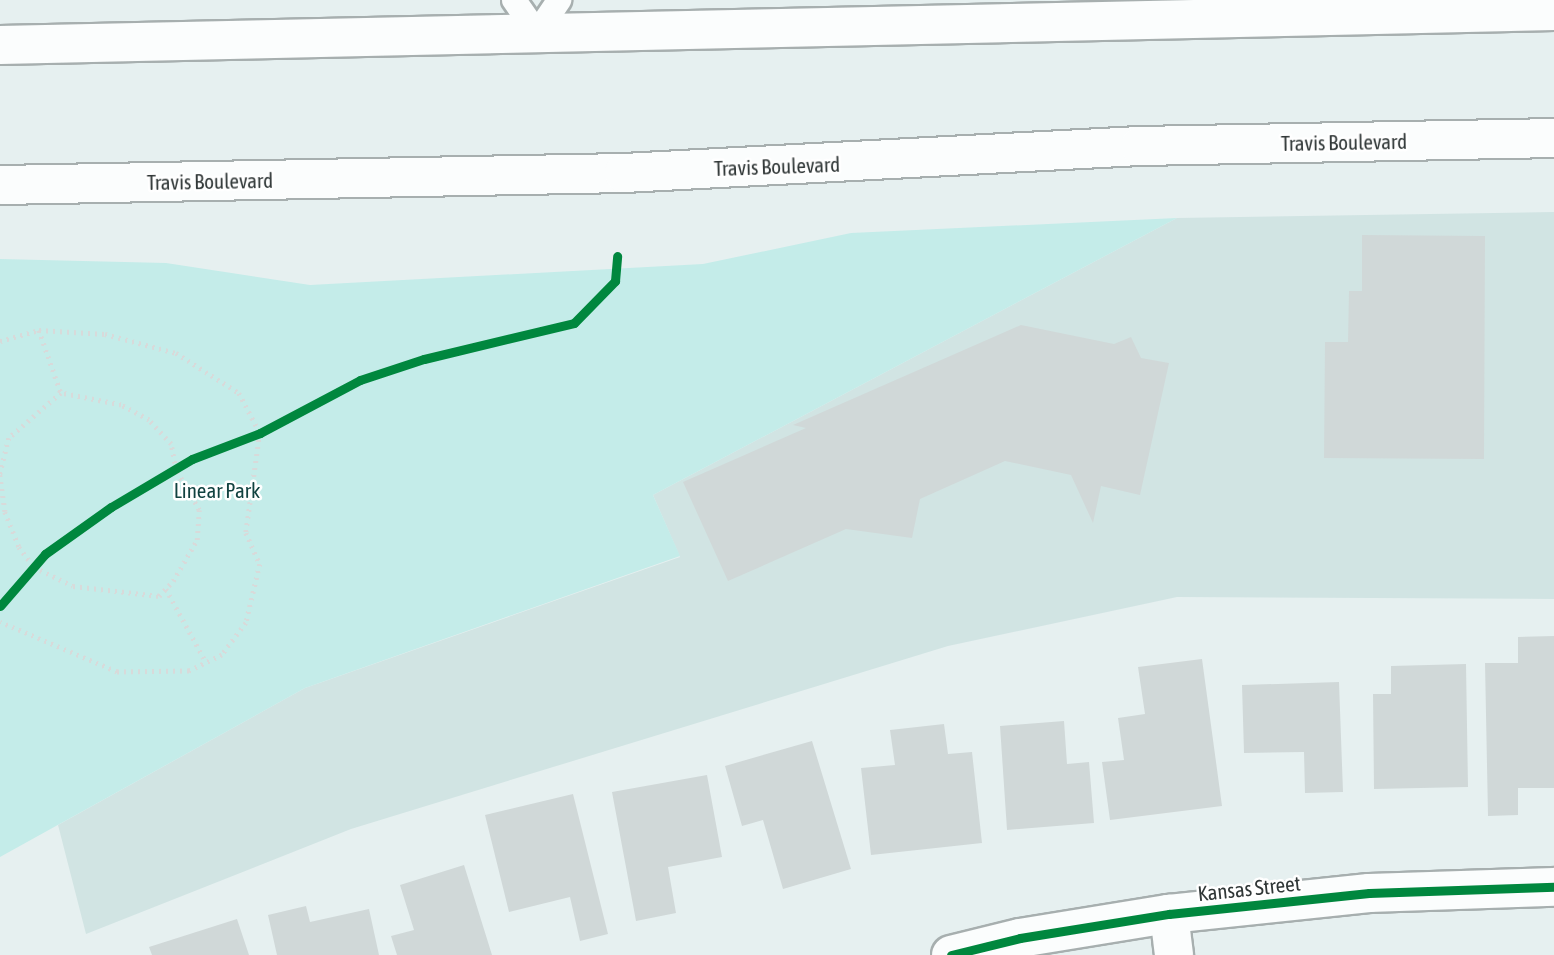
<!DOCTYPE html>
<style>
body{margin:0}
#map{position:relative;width:1554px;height:955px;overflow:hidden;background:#e6f0f0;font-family:"Asap Condensed",sans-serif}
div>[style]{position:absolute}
.built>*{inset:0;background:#d1e4e3}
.green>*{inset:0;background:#c4ece9}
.building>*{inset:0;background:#d0d8d8}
.path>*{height:4.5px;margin-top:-2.25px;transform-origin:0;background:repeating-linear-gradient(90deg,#d8dada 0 2px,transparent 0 7px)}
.roads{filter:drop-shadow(2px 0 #a7afaf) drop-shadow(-2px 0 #a7afaf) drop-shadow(0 2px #a7afaf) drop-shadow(0 -2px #a7afaf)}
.lane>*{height:24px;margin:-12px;padding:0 12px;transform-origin:12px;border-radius:12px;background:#fbfdfd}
.street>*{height:38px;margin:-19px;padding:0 19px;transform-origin:19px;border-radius:19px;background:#fbfdfd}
.secondary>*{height:38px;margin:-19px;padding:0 19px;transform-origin:19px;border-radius:19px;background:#fbfdfd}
.cycleway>*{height:9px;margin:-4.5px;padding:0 4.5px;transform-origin:4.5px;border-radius:4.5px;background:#00873e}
span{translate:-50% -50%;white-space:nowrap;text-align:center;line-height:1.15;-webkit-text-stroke:5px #fff;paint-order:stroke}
.street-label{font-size:21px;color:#303737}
.park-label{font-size:21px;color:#114240}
</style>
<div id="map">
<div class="built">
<i style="clip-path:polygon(1554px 212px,1554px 599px,1177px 597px,948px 646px,351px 829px,86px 934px,58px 825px,305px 688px,680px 557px,653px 495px,1177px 218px)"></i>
</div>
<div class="green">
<i style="clip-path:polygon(1177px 218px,653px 495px,680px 556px,305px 688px,0 857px,0 259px,166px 263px,310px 285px,703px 264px,851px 233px)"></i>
</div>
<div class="building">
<i style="clip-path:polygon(1362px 235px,1485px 236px,1484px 459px,1324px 458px,1325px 342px,1348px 342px,1349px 291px,1362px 291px)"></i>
<i style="clip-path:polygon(1021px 325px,1114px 344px,1131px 337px,1141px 358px,1169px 363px,1140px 495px,1101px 486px,1093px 523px,1071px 475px,1005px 461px,920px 499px,912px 538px,846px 529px,728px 581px,683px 482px,806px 428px,793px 425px)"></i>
<i style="clip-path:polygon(1554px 636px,1554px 788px,1518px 788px,1518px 815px,1488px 816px,1485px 663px,1518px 663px,1518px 637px)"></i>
<i style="clip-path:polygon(1202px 659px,1222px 806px,1110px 820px,1102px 762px,1124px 760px,1118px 718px,1145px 714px,1138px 667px)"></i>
<i style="clip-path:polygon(1466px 664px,1468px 787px,1374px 789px,1373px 694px,1391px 694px,1391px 666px)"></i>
<i style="clip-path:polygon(1339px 682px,1343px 792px,1305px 793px,1304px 752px,1244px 753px,1242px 685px)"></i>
<i style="clip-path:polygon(1064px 721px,1067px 764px,1089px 762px,1094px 823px,1007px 830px,1000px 726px)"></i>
<i style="clip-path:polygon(944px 724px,948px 754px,972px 752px,982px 843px,871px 855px,861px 768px,895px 765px,890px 730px)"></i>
<i style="clip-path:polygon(812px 741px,851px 869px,783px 889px,763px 820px,742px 826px,725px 766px)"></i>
<i style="clip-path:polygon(707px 775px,722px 857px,668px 867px,676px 913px,636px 921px,612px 792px)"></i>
<i style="clip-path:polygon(573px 794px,608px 934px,580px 941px,570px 897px,509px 912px,485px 815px)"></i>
<i style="clip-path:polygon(464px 865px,492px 955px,397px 955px,391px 936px,414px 930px,400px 885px)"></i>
<i style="clip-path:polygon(306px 906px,310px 922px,369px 909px,379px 955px,277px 955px,268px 915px)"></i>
<i style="clip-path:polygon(237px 919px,249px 955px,152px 955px,149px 947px)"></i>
</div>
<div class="path">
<i style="left:39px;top:330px;width:67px;rotate:70.8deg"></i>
<i style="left:61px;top:393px;width:69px;rotate:139.1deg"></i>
<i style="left:9px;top:438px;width:38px;rotate:104deg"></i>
<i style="left:0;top:475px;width:37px;rotate:82deg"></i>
<i style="left:5px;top:512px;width:38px;rotate:68deg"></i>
<i style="left:19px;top:547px;width:25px;rotate:53deg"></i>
<i style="left:34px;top:567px;width:43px;rotate:26deg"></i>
<i style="left:73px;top:586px;width:87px;rotate:6.6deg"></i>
<i style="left:159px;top:596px;width:21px;rotate:-47deg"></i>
<i style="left:173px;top:581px;width:48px;rotate:-59.7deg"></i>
<i style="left:197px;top:540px;width:30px;rotate:-86deg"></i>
<i style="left:199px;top:510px;width:46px;rotate:-119.9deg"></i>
<i style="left:176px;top:470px;width:26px;rotate:-101deg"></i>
<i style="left:171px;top:444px;width:33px;rotate:-133deg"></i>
<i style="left:149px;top:420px;width:32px;rotate:-152deg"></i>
<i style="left:121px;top:405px;width:61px;rotate:-168.7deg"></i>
<i style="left:0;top:341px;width:41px;rotate:-15.8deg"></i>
<i style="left:39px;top:330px;width:66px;rotate:3.5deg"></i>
<i style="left:105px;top:334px;width:73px;rotate:15deg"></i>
<i style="left:176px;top:353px;width:75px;rotate:32.4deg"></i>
<i style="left:239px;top:393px;width:45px;rotate:62.3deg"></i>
<i style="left:260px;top:433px;width:101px;rotate:98deg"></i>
<i style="left:246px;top:533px;width:34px;rotate:66deg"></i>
<i style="left:260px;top:564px;width:61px;rotate:103.3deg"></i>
<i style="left:246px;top:623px;width:40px;rotate:127deg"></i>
<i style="left:222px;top:655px;width:37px;rotate:154deg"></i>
<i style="left:189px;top:671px;width:72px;rotate:179.2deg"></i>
<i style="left:117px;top:672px;width:127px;rotate:-156.9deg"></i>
<i style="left:166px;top:589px;width:83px;rotate:61.3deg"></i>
</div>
<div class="roads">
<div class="lane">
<i style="left:514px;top:0;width:40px;rotate:55.1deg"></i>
<i style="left:537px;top:33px;width:40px;rotate:-56deg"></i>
</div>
<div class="street">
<i style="left:1169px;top:914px;width:41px;rotate:83deg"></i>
<i style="left:951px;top:955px;width:71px;rotate:-13.8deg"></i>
<i style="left:1020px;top:938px;width:151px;rotate:-9.2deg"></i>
<i style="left:1169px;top:914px;width:201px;rotate:-6deg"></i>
<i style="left:1369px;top:893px;width:185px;rotate:-1.9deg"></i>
</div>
<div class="secondary">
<i style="left:0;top:45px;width:1554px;rotate:-1.25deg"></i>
<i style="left:0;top:185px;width:624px;rotate:-1.1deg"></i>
<i style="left:624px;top:173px;width:517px;rotate:-3deg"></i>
<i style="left:1140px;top:146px;width:414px;rotate:-1.1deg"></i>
</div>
</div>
<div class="cycleway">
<i style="left:0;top:606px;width:69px;rotate:-49.1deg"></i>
<i style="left:45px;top:554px;width:81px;rotate:-35.5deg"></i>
<i style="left:111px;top:507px;width:94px;rotate:-30.7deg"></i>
<i style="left:192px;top:459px;width:73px;rotate:-20.9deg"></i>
<i style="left:260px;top:433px;width:113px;rotate:-27.9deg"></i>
<i style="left:360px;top:380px;width:67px;rotate:-18.2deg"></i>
<i style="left:424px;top:359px;width:154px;rotate:-13.5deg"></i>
<i style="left:574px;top:323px;width:59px;rotate:-45.7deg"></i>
<i style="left:615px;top:281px;width:25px;rotate:-85deg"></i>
<i style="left:951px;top:955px;width:71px;rotate:-13.8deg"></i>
<i style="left:1020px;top:938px;width:151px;rotate:-9.2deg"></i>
<i style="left:1169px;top:914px;width:201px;rotate:-6deg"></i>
<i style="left:1369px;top:893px;width:185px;rotate:-1.9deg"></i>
</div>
<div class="street-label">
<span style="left:1344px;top:142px;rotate:-1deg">Travis Boulevard</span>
<span style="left:777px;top:166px;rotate:-2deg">Travis Boulevard</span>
<span style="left:210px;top:181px;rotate:-1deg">Travis Boulevard</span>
<span style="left:1249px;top:888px;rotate:-6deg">Kansas Street</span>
</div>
<div class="park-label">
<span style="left:217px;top:490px">Linear Park</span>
</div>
</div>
